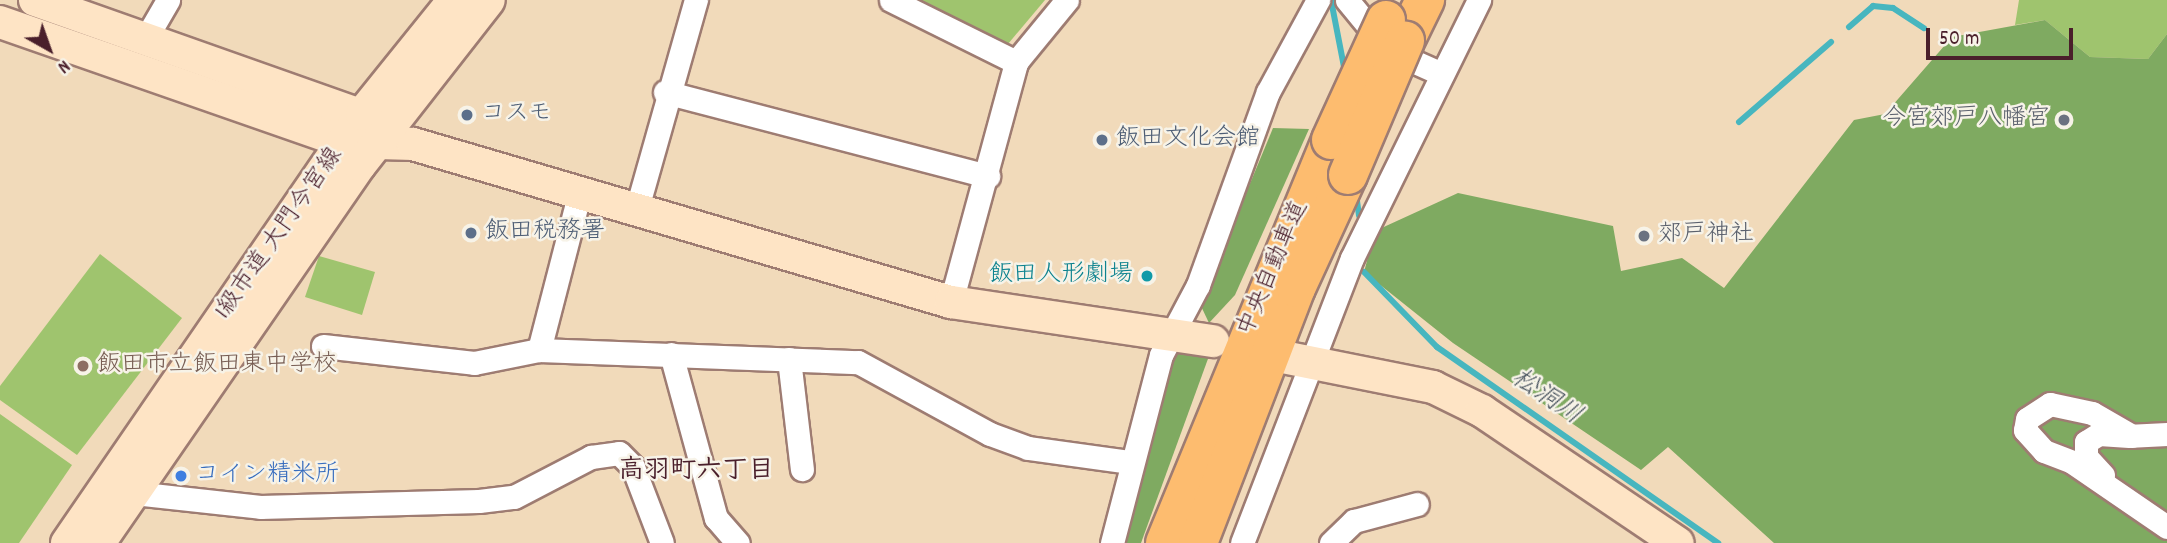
<!DOCTYPE html>
<meta charset="utf-8">
<style>
body{margin:0}
#map{position:relative;width:2167px;height:543px;overflow:hidden;background:#f1daba;font-family:Dekko,"Klee One",sans-serif}
div>[style]{position:absolute}
.green>*{inset:0;background:#9fc46e}
.forest>*{inset:0;background:#7faa61}
.stream>*{height:6px;margin:-3px;padding:0 3px;transform-origin:3px;border-radius:3px;background:#47b6bf}
.roads{filter:drop-shadow(2px 0 #9e7c72) drop-shadow(-2px 0 #9e7c72) drop-shadow(0 2px #9e7c72) drop-shadow(0 -2px #9e7c72)}
.street>*{height:23px;margin:-11.5px;padding:0 11.5px;transform-origin:11.5px;border-radius:11.5px;background:#fff}
.secondary>*{height:32px;margin:-16px;padding:0 16px;transform-origin:16px;border-radius:16px;background:#fee4c5}
.highway>*{height:38px;margin:-19px;padding:0 19px;transform-origin:19px;border-radius:19px;background:#fdbc6f}
.bridges{filter:drop-shadow(2px 0 #9e7c72) drop-shadow(-2px 0 #9e7c72) drop-shadow(0 2px #9e7c72) drop-shadow(0 -2px #9e7c72)}
.highway-bridge>*{height:38px;margin:-19px;padding:0 19px;transform-origin:19px;border-radius:19px;background:#fdbc6f}
.dots>*{width:19px;height:19px;translate:-50% -50%;box-sizing:border-box;border:4px solid #f7f3e8;border-radius:50%}
span{translate:-50% -50%;white-space:nowrap;text-align:center;line-height:1.15;-webkit-text-stroke:5px #f7f3e8;paint-order:stroke}
.service-label{font-size:24px;color:#4e5e75}
.left{translate:0 -50%;text-align:left}
.worship-label{font-size:24px;color:#5b616d}
.right{translate:-100% -50%;text-align:right}
.street-label{font-size:24px;color:#4a1f2b}
.culture-label{font-size:24px;color:#0d838f}
.education-label{font-size:24px;color:#785e54}
.shop-label{font-size:24px;color:#366cbe}
.water-label{font-size:26px;color:#49545f;font-style:italic}
.neighbourhood-label{font-size:26px;color:#4a1f2b;font-weight:700}
.north{position:absolute;left:14px;top:14px;width:70px;height:70px;-webkit-text-stroke:5px #f7f3e8;paint-order:stroke;rotate:140deg;font-size:19px;font-weight:700;line-height:28px;text-align:center;color:#4a1f2b}
.north::after{content:'';display:block;margin:auto;width:24px;height:32px;background:#4a1f2b;clip-path:polygon(50% 0,100% 100%,50% 72%,0 100%)}
.scale{position:absolute;left:1926px;top:28px;width:147px;height:32px;box-sizing:border-box;border:4px solid #4a1f2b;border-top:0;padding-left:9px;font-size:21px;line-height:24px;white-space:nowrap;color:#4a1f2b;-webkit-text-stroke:5px #f7f3e8;paint-order:stroke}
</style>
<div id="map">
<div class="green">
<i style="clip-path:polygon(920px 0,1045px 0,1008px 44px)"></i>
<i style="clip-path:polygon(2019px 0,2167px 0,2167px 34px,2148px 59px,2090px 57px,2045px 20px,2015px 25px)"></i>
<i style="clip-path:polygon(100px 254px,182px 318px,77px 455px,0 400px,0 386px)"></i>
<i style="clip-path:polygon(319px 256px,375px 272px,362px 315px,305px 297px)"></i>
<i style="clip-path:polygon(0 414px,72px 465px,19px 543px,0 543px)"></i>
</div>
<div class="forest">
<i style="clip-path:polygon(2045px 20px,2090px 57px,2148px 59px,2167px 34px,2167px 543px,1774px 543px,1668px 447px,1641px 470px,1453px 343px,1364px 272px,1375px 231px,1458px 193px,1613px 226px,1621px 271px,1682px 258px,1724px 288px,1854px 120px,1885px 114px,1952px 37px)"></i>
<i style="clip-path:polygon(1273px 128px,1309px 129px,1235px 295px,1209px 323px,1200px 304px)"></i>
<i style="clip-path:polygon(1178px 353px,1209px 356px,1141px 543px,1124px 543px,1167px 363px)"></i>
</div>
<div class="stream">
<i style="left:1331px;top:0;width:73px;rotate:79deg"></i>
<i style="left:1849px;top:27px;width:32px;rotate:-41deg"></i>
<i style="left:1873px;top:6px;width:20px;rotate:6deg"></i>
<i style="left:1893px;top:8px;width:37px;rotate:33deg"></i>
<i style="left:1739px;top:122px;width:122px;rotate:-41deg"></i>
<i style="left:1356px;top:194px;width:22px;rotate:82deg"></i>
<i style="left:1364px;top:272px;width:105px;rotate:45.8deg"></i>
<i style="left:1437px;top:347px;width:343px;rotate:34.9deg"></i>
</div>
<div class="roads">
<div class="street">
<i style="left:891px;top:0;width:140px;rotate:26.4deg"></i>
<i style="left:1347px;top:0;width:65px;rotate:50.6deg"></i>
<i style="left:1388px;top:50px;width:59px;rotate:24deg"></i>
<i style="left:146px;top:38px;width:44px;rotate:-59.9deg"></i>
<i style="left:665px;top:92px;width:334px;rotate:14.6deg"></i>
<i style="left:637px;top:208px;width:216px;rotate:-74.2deg"></i>
<i style="left:951px;top:302px;width:249px;rotate:-74.8deg"></i>
<i style="left:1016px;top:62px;width:80px;rotate:-50.6deg"></i>
<i style="left:323px;top:346px;width:152px;rotate:6.4deg"></i>
<i style="left:474px;top:363px;width:66px;rotate:-11.3deg"></i>
<i style="left:539px;top:350px;width:319px;rotate:2.2deg"></i>
<i style="left:858px;top:362px;width:150px;rotate:28.6deg"></i>
<i style="left:990px;top:434px;width:40px;rotate:20.2deg"></i>
<i style="left:1028px;top:448px;width:103px;rotate:7.8deg"></i>
<i style="left:539px;top:350px;width:163px;rotate:-75.5deg"></i>
<i style="left:671px;top:354px;width:170px;rotate:74.7deg"></i>
<i style="left:716px;top:518px;width:33px;rotate:49deg"></i>
<i style="left:789px;top:359px;width:111px;rotate:83.3deg"></i>
<i style="left:2167px;top:434px;width:35px;rotate:177deg"></i>
<i style="left:2132px;top:436px;width:46px;rotate:-150.1deg"></i>
<i style="left:2092px;top:413px;width:43px;rotate:-167.9deg"></i>
<i style="left:2050px;top:404px;width:27px;rotate:147deg"></i>
<i style="left:2027px;top:419px;width:11px;rotate:100deg"></i>
<i style="left:2025px;top:430px;width:28px;rotate:48deg"></i>
<i style="left:2044px;top:451px;width:30px;rotate:21deg"></i>
<i style="left:2072px;top:462px;width:115px;rotate:34.4deg"></i>
<i style="left:2103px;top:475px;width:25px;rotate:-133deg"></i>
<i style="left:2086px;top:457px;width:15px;rotate:-90deg"></i>
<i style="left:2086px;top:442px;width:15px;rotate:-32deg"></i>
<i style="left:2099px;top:434px;width:30px;rotate:4deg"></i>
<i style="left:134px;top:493px;width:127px;rotate:6.3deg"></i>
<i style="left:260px;top:507px;width:219px;rotate:-1.6deg"></i>
<i style="left:479px;top:501px;width:35px;rotate:-7deg"></i>
<i style="left:514px;top:497px;width:87px;rotate:-27.5deg"></i>
<i style="left:591px;top:457px;width:28px;rotate:-8deg"></i>
<i style="left:619px;top:453px;width:20px;rotate:45deg"></i>
<i style="left:633px;top:467px;width:81px;rotate:69.1deg"></i>
<i style="left:1112px;top:543px;width:194px;rotate:-75.4deg"></i>
<i style="left:1161px;top:355px;width:79px;rotate:-62.1deg"></i>
<i style="left:1198px;top:285px;width:205px;rotate:-70.1deg"></i>
<i style="left:1268px;top:92px;width:105px;rotate:-61.5deg"></i>
<i style="left:1242px;top:543px;width:305px;rotate:-68.9deg"></i>
<i style="left:1352px;top:258px;width:288px;rotate:-63.8deg"></i>
<i style="left:1331px;top:543px;width:32px;rotate:-44deg"></i>
<i style="left:1354px;top:521px;width:65px;rotate:-15.1deg"></i>
</div>
<div class="secondary">
<i style="left:35px;top:0;width:366px;rotate:19.5deg"></i>
<i style="left:0;top:22px;width:364px;rotate:19.2deg"></i>
<i style="left:344px;top:142px;width:69px;rotate:1.7deg"></i>
<i style="left:413px;top:144px;width:561px;rotate:16.37deg"></i>
<i style="left:951px;top:302px;width:265px;rotate:8.5deg"></i>
<i style="left:1283px;top:357px;width:153px;rotate:11.3deg"></i>
<i style="left:1433px;top:387px;width:55px;rotate:26.1deg"></i>
<i style="left:1482px;top:411px;width:236px;rotate:34deg"></i>
<i style="left:67px;top:543px;width:521px;rotate:-55.49deg"></i>
<i style="left:362px;top:114px;width:146px;rotate:-51.1deg"></i>
<i style="left:99px;top:543px;width:459px;rotate:-55.4deg"></i>
<i style="left:360px;top:165px;width:209px;rotate:-52deg"></i>
</div>
<div class="highway">
<i style="left:1405px;top:41px;width:46px;rotate:-64deg"></i>
<i style="left:1165px;top:543px;width:436px;rotate:-67.6deg"></i>
<i style="left:1198px;top:543px;width:273px;rotate:-69deg"></i>
<i style="left:1296px;top:288px;width:124px;rotate:-65.3deg"></i>
</div>
</div>
<div class="bridges">
<div class="highway-bridge">
<i style="left:1331px;top:140px;width:132px;rotate:-65.4deg"></i>
<i style="left:1348px;top:175px;width:146px;rotate:-67deg"></i>
</div>
</div>
<div class="dots">
<i style="left:467px;top:115px;background:#5c6f8a"></i>
<i style="left:2064px;top:120px;background:#6b7280"></i>
<i style="left:1102px;top:140px;background:#5c6f8a"></i>
<i style="left:471px;top:233px;background:#5c6f8a"></i>
<i style="left:1644px;top:236px;background:#6b7280"></i>
<i style="left:1147px;top:276px;background:#0f9aa8"></i>
<i style="left:83px;top:366px;background:#8d6e63"></i>
<i style="left:181px;top:476px;background:#3f7fe0"></i>
</div>
<div class="service-label">
<span class="left" style="left:481px;top:115px">コスモ</span>
<span class="left" style="left:1116px;top:140px">飯田文化会館</span>
<span class="left" style="left:485px;top:233px">飯田税務署</span>
</div>
<div class="worship-label">
<span class="right" style="left:2050px;top:120px">今宮郊戸八幡宮</span>
<span class="left" style="left:1658px;top:236px">郊戸神社</span>
</div>
<div class="street-label">
<span style="left:280px;top:234px;rotate:-55deg">1級市道 大門今宮線</span>
<span style="left:1274px;top:269px;rotate:-67deg">中央自動車道</span>
</div>
<div class="culture-label">
<span class="right" style="left:1133px;top:276px">飯田人形劇場</span>
</div>
<div class="education-label">
<span class="left" style="left:97px;top:366px">飯田市立飯田東中学校</span>
</div>
<div class="shop-label">
<span class="left" style="left:195px;top:476px">コイン精米所</span>
</div>
<div class="water-label">
<span style="left:1546px;top:398px;rotate:34deg">松洞川</span>
</div>
<div class="neighbourhood-label">
<span style="left:696px;top:472px">高羽町六丁目</span>
</div>
<div class="north">N</div>
<div class="scale">50 m</div>
</div>
